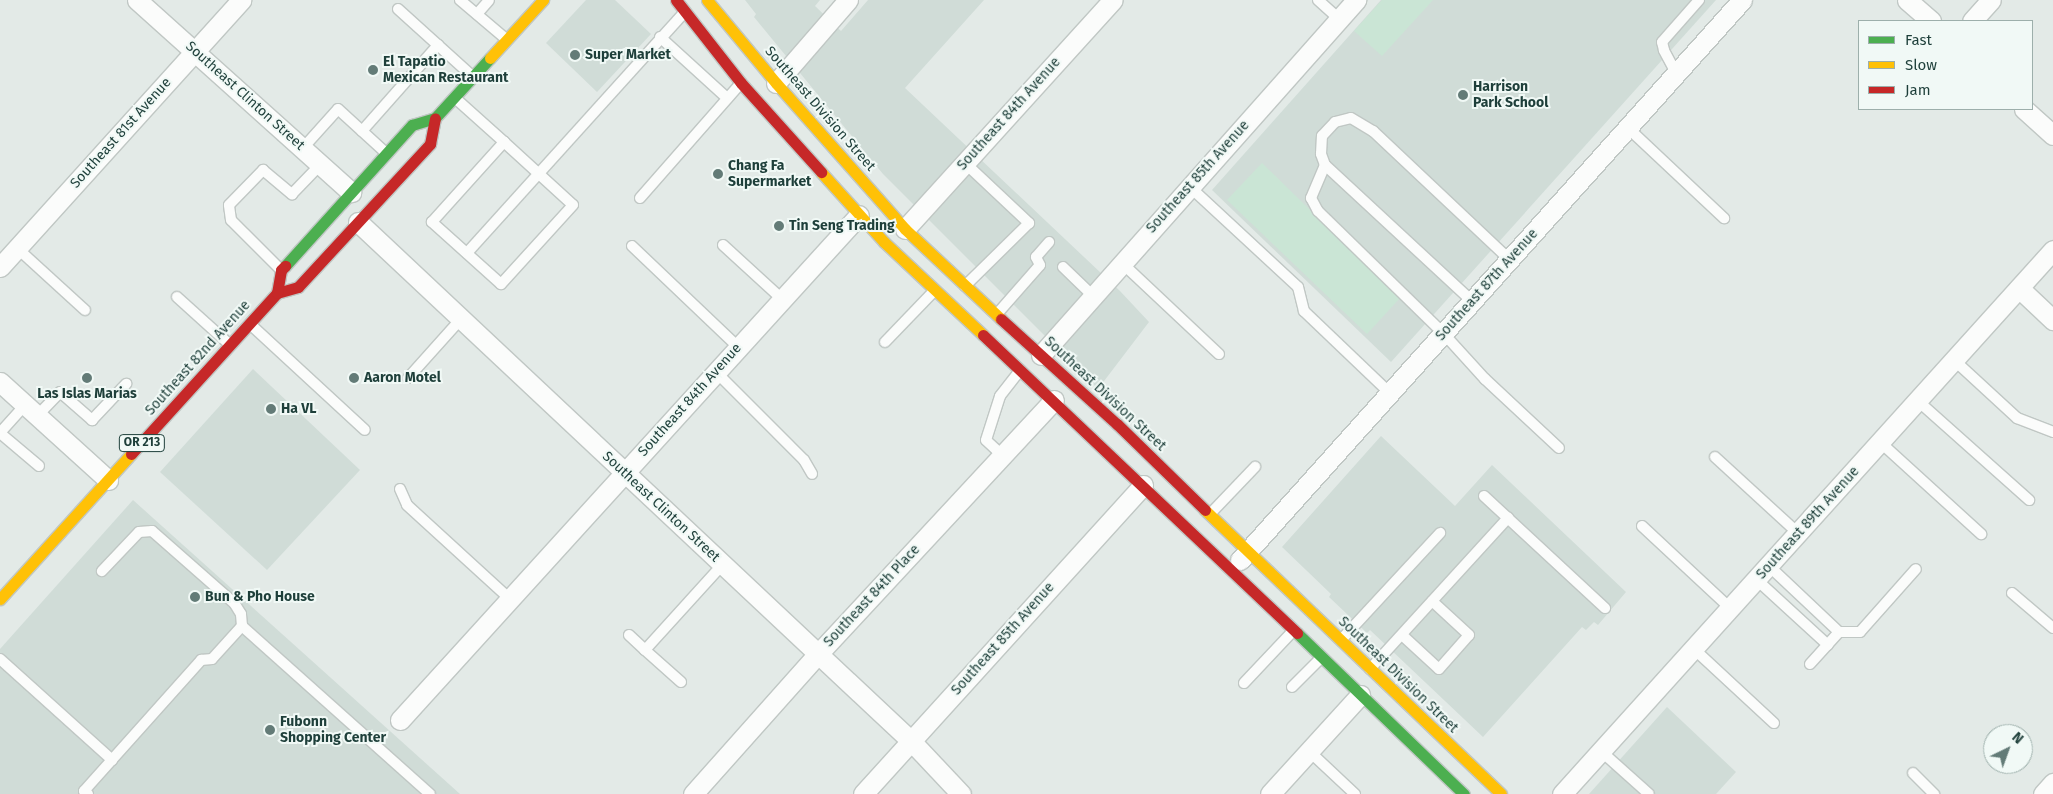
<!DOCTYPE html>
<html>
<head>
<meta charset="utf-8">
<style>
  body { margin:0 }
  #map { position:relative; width:2053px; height:794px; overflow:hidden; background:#e3eae7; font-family:"Fira Sans",sans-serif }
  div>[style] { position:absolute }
  .built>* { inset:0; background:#d0dcd7 }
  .green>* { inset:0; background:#cae5d5 }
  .roads { filter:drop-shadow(1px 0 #c0c7c4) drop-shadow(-1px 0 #c0c7c4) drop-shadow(0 1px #c0c7c4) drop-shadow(0 -1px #c0c7c4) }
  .lane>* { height:10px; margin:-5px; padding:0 5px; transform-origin:5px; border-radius:5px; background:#fbfcfb }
  .street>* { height:19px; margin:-9.5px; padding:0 9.5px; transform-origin:9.5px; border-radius:9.5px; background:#fbfcfb }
  .fast>* { height:11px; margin:-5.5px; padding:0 5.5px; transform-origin:5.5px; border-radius:5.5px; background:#4caf50 }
  .slow>* { height:11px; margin:-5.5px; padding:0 5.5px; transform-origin:5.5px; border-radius:5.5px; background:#ffc107 }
  .jam>* { height:11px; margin:-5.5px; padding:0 5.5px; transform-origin:5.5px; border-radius:5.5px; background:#c62828 }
  .dots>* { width:14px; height:14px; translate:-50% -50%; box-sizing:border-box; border:2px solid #f1f9f6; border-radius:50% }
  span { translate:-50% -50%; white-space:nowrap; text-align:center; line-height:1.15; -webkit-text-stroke:4px #f1f9f6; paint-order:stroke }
  .shield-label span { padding:1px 4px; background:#f1f9f6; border:1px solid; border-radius:4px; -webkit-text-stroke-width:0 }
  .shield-label { font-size:12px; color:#1e3f3a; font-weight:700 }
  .poi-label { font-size:14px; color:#1e3f3a; font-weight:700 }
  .left { translate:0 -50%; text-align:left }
  .street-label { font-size:14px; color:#1e3f3a }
  .legend { position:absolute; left:1858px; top:20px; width:175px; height:90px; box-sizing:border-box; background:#f1f9f6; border:1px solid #9dafab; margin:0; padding:6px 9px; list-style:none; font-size:15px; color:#1e3f3a }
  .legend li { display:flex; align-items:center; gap:10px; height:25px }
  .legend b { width:25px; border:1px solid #9dafab }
  .north { position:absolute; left:1983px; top:724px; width:50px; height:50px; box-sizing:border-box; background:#f1f9f6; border:1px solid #9dafab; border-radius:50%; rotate:42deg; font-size:14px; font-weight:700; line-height:20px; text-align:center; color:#1e3f3a }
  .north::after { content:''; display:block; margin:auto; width:18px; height:22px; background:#637b77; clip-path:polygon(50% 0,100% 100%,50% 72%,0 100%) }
</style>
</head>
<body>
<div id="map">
  <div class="built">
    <div style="clip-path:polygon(586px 0,615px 0,651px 34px,597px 92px,546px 43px)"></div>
    <div style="clip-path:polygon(745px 0,820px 0,815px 6px,841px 31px,868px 0,984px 0,905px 88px,1120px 291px,1149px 322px,1098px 389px,883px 174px,754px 17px,756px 14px)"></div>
    <div style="clip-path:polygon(1381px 0,1716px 0,1391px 362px,1212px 190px)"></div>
    <div style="clip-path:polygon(253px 369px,360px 470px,267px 570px,160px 472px)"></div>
    <div style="clip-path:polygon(1381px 436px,1455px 506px,1492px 465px,1626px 592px,1598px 625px,1594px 622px,1586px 630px,1582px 627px,1483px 737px,1370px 630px,1367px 633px,1329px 597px,1331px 594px,1282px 547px)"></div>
    <div style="clip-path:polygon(133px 500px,460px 794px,0 794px,0 649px)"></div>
    <div style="clip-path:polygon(1667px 707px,1736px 772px,1716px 794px,1589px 794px)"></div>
  </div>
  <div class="green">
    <div style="clip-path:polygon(1382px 0,1433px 0,1382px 56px,1354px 31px)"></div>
    <div style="clip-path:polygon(1262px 163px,1400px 298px,1367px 334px,1227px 200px)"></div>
  </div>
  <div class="roads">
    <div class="lane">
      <div style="left:460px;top:0;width:60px;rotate:40.3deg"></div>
      <div style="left:1318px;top:0;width:28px;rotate:42deg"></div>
      <div style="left:398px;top:9px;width:98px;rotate:42.1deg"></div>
      <div style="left:477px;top:14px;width:18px;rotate:-49deg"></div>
      <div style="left:660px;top:37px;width:91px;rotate:42.3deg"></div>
      <div style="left:1676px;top:73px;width:26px;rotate:-118deg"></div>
      <div style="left:1664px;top:50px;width:8px;rotate:-104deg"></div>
      <div style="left:1662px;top:42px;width:56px;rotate:-48.6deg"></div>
      <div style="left:455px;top:98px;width:66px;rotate:41.9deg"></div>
      <div style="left:504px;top:142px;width:93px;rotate:42.4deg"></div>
      <div style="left:573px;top:205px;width:107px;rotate:132.3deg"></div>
      <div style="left:501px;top:284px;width:93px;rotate:-138.1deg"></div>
      <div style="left:432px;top:222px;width:108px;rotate:-48deg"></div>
      <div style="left:1628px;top:128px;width:132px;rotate:43.2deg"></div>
      <div style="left:362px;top:131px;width:115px;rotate:-48.5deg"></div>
      <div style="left:303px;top:148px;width:52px;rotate:-48.1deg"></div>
      <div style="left:338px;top:109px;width:65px;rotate:42.5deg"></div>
      <div style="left:965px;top:163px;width:88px;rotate:43.2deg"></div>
      <div style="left:1029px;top:223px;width:90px;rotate:135.5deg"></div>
      <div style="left:1325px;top:165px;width:36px;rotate:113deg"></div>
      <div style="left:1311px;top:198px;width:15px;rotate:62deg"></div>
      <div style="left:1318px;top:211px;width:176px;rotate:44.3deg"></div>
      <div style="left:1444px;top:334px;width:61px;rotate:47.7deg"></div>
      <div style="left:1485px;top:379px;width:101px;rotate:43deg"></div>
      <div style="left:1190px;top:187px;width:147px;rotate:42.8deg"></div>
      <div style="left:1298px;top:287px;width:25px;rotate:76deg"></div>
      <div style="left:1304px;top:311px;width:120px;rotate:43.7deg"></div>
      <div style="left:640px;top:198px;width:152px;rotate:-48.7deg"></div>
      <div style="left:723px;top:245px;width:80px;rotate:42.5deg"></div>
      <div style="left:632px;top:246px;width:146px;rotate:43.6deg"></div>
      <div style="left:17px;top:248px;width:92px;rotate:42.4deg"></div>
      <div style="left:467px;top:253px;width:324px;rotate:-47.9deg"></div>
      <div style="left:1122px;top:263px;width:133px;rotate:43.2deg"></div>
      <div style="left:1063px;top:267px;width:42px;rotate:44deg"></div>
      <div style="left:280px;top:269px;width:69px;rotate:-135deg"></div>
      <div style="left:231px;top:220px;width:15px;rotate:-98deg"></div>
      <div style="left:229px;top:205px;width:49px;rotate:-45.8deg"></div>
      <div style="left:263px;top:170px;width:38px;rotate:40deg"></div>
      <div style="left:292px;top:194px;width:42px;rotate:-46deg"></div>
      <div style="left:177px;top:297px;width:70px;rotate:42.1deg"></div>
      <div style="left:1473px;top:302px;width:202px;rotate:-137.2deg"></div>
      <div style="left:1325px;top:165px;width:12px;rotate:-110deg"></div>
      <div style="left:1321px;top:154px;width:18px;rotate:-87deg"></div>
      <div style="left:1322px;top:136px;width:19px;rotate:-47deg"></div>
      <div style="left:1335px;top:122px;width:16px;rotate:-14deg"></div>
      <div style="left:1351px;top:118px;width:26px;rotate:31deg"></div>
      <div style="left:1373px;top:131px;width:188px;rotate:43.3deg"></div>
      <div style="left:997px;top:314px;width:65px;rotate:-48.7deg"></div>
      <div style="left:1040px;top:265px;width:9px;rotate:-117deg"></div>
      <div style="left:1036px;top:257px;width:20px;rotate:-49deg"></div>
      <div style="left:250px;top:324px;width:156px;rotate:42.7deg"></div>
      <div style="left:885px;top:342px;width:71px;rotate:-46.1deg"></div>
      <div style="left:1954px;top:360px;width:86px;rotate:42.6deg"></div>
      <div style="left:2017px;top:418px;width:39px;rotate:21deg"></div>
      <div style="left:716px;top:372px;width:124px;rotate:45deg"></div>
      <div style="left:804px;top:460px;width:16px;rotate:60deg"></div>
      <div style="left:408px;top:378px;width:79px;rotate:-48.1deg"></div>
      <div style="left:1918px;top:401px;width:149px;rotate:41.7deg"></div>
      <div style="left:25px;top:405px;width:38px;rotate:132deg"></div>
      <div style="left:0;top:433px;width:51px;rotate:40.2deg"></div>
      <div style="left:37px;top:416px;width:33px;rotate:-46deg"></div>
      <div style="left:60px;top:392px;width:43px;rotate:41.2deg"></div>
      <div style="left:92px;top:420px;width:50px;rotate:-46.6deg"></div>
      <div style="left:1880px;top:442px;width:137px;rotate:42.3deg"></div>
      <div style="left:1003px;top:456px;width:23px;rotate:-137deg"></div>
      <div style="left:986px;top:440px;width:46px;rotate:-72.3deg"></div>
      <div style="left:1000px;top:396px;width:33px;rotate:-52deg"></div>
      <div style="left:1715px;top:457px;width:113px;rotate:42.5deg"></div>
      <div style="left:400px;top:489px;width:17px;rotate:66deg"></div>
      <div style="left:407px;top:505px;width:141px;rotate:42.4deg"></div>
      <div style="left:1484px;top:496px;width:165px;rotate:42.8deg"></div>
      <div style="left:1211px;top:513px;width:64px;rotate:-46.3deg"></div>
      <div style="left:1642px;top:526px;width:122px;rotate:43deg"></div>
      <div style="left:1769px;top:566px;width:96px;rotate:43.3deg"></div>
      <div style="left:1757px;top:580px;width:96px;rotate:42.5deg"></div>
      <div style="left:2012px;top:593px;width:54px;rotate:40.5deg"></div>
      <div style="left:242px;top:626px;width:252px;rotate:41.8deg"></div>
      <div style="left:629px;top:635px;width:22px;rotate:43deg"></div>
      <div style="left:1402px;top:635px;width:50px;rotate:42.6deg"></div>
      <div style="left:1439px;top:669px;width:45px;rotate:-48.6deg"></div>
      <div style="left:1469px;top:635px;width:50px;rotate:-137.4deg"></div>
      <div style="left:1341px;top:640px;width:146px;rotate:-47.2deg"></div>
      <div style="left:1694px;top:649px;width:109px;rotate:42.8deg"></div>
      <div style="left:0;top:659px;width:151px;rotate:42deg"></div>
      <div style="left:1810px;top:664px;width:43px;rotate:-47.8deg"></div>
      <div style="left:1839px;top:632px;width:21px"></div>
      <div style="left:1860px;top:632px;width:84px;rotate:-48.4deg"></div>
      <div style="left:1370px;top:669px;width:205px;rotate:-47.6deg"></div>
      <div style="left:681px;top:682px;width:48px;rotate:-138.4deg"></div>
      <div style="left:645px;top:650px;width:115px;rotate:-47.8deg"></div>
      <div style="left:1244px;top:683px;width:71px;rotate:-46.7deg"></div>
      <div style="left:1292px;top:687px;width:41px;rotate:-45deg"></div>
      <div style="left:1309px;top:751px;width:63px;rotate:43.1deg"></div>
      <div style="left:1601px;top:751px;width:64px;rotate:41.9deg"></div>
      <div style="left:1913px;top:773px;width:30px;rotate:45deg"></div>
      <div style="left:88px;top:794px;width:5px;rotate:-143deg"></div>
      <div style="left:84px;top:791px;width:176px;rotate:-48.2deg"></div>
      <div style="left:201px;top:660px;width:11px;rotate:-5deg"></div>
      <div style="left:212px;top:659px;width:45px;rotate:-47.7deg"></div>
      <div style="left:242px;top:626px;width:12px;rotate:-95deg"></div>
      <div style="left:241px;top:614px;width:13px;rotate:-122deg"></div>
      <div style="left:234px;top:603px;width:109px;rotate:-138.7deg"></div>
      <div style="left:152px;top:531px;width:13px;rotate:176deg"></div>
      <div style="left:139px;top:532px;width:54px;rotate:133.5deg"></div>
    </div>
    <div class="street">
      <div style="left:137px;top:0;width:288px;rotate:41.9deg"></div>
      <div style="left:1907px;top:0;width:32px;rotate:41deg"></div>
      <div style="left:1972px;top:21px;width:28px;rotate:-48deg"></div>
      <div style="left:776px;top:83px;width:110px;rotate:-49.1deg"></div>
      <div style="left:2024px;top:109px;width:39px;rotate:42deg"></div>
      <div style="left:358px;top:222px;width:758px;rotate:43.18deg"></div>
      <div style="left:911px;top:741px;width:73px;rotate:46.7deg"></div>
      <div style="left:905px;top:229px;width:309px;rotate:-47.8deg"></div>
      <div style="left:0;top:267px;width:360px;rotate:-47.9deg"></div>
      <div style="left:2019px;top:288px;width:47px;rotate:43.3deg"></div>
      <div style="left:1041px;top:355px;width:475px;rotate:-48.4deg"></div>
      <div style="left:0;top:382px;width:146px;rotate:42.2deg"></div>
      <div style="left:1240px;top:560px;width:752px;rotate:-48.13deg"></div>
      <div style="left:400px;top:720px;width:682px;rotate:-47.73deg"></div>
      <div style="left:693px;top:794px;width:186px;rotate:-48.3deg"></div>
      <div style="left:817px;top:655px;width:348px;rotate:-47.1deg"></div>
      <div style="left:863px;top:794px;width:417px;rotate:-47.8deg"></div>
      <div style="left:1270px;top:794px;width:134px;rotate:-47.7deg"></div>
      <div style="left:1562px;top:794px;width:733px;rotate:-47.93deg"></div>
      <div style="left:2043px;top:794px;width:15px;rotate:-48deg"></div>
    </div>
    <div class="fast">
      <div style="left:285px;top:266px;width:190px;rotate:-48deg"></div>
      <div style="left:412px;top:125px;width:24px;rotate:-17deg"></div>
      <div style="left:435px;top:118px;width:81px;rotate:-47.5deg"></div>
      <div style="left:1297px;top:633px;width:232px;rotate:44deg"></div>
    </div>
    <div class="slow">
      <div style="left:707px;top:0;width:108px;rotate:50.3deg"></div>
      <div style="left:776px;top:83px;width:195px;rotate:48.5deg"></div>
      <div style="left:905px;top:229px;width:132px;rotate:43.2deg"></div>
      <div style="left:490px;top:58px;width:79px;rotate:-47.6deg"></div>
      <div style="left:821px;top:172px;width:94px;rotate:48deg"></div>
      <div style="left:884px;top:242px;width:136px;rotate:43.2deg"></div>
      <div style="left:1205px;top:510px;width:410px;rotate:43.8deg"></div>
      <div style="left:0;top:599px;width:195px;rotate:-47.9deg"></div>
    </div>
    <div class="jam">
      <div style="left:676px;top:0;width:105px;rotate:51.9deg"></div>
      <div style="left:741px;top:83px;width:120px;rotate:48deg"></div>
      <div style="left:277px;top:293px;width:22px;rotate:-16deg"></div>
      <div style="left:298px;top:287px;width:195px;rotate:-47.3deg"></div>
      <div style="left:430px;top:144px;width:26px;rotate:-79deg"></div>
      <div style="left:1001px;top:319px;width:156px;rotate:42.2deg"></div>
      <div style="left:1117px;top:424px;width:123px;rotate:44.3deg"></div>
      <div style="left:983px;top:335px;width:433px;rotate:43.5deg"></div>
      <div style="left:131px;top:454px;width:217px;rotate:-47.8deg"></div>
      <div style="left:277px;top:293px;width:23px;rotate:-80deg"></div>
      <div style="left:281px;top:270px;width:6px;rotate:-45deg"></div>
    </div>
  </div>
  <div class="dots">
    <div style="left:575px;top:55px;background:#637b77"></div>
    <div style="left:373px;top:70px;background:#637b77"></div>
    <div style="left:1463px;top:95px;background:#637b77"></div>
    <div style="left:718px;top:174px;background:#637b77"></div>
    <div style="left:779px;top:226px;background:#637b77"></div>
    <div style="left:87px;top:378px;background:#637b77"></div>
    <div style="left:354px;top:378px;background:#637b77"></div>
    <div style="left:271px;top:409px;background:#637b77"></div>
    <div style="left:195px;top:597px;background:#637b77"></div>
    <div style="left:270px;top:730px;background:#637b77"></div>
  </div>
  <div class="shield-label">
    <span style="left:142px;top:443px">OR 213</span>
  </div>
  <div class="poi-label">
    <span class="left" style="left:585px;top:55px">Super Market</span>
    <span class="left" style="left:383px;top:70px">El Tapatio<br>Mexican Restaurant</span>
    <span class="left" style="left:1473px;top:95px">Harrison<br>Park School</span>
    <span class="left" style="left:728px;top:174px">Chang Fa<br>Supermarket</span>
    <span class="left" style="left:789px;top:226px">Tin Seng Trading</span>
    <span class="left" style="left:364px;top:378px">Aaron Motel</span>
    <span style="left:87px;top:394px">Las Islas Marias</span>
    <span class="left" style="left:281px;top:409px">Ha VL</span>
    <span class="left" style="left:205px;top:597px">Bun &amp; Pho House</span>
    <span class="left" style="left:280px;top:730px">Fubonn<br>Shopping Center</span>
  </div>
  <div class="street-label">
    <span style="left:245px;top:96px;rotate:42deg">Southeast Clinton Street</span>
    <span style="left:820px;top:109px;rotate:49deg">Southeast Division Street</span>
    <span style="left:1009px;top:114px;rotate:-48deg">Southeast 84th Avenue</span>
    <span style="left:121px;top:133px;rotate:-48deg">Southeast 81st Avenue</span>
    <span style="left:1198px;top:177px;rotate:-48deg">Southeast 85th Avenue</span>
    <span style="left:1487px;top:285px;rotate:-48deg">Southeast 87th Avenue</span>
    <span style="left:198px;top:358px;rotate:-48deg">Southeast 82nd Avenue</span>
    <span style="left:1105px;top:394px;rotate:43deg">Southeast Division Street</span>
    <span style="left:690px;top:400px;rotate:-48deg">Southeast 84th Avenue</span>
    <span style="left:661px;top:507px;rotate:43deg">Southeast Clinton Street</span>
    <span style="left:1808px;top:523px;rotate:-48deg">Southeast 89th Avenue</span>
    <span style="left:872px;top:596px;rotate:-47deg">Southeast 84th Place</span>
    <span style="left:1003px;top:639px;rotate:-48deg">Southeast 85th Avenue</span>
    <span style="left:1398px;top:675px;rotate:44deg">Southeast Division Street</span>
  </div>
  <ul class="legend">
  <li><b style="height:6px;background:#4caf50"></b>Fast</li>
  <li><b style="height:6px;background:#ffc107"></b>Slow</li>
  <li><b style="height:6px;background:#c62828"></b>Jam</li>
  </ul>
  <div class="north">N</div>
</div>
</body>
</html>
